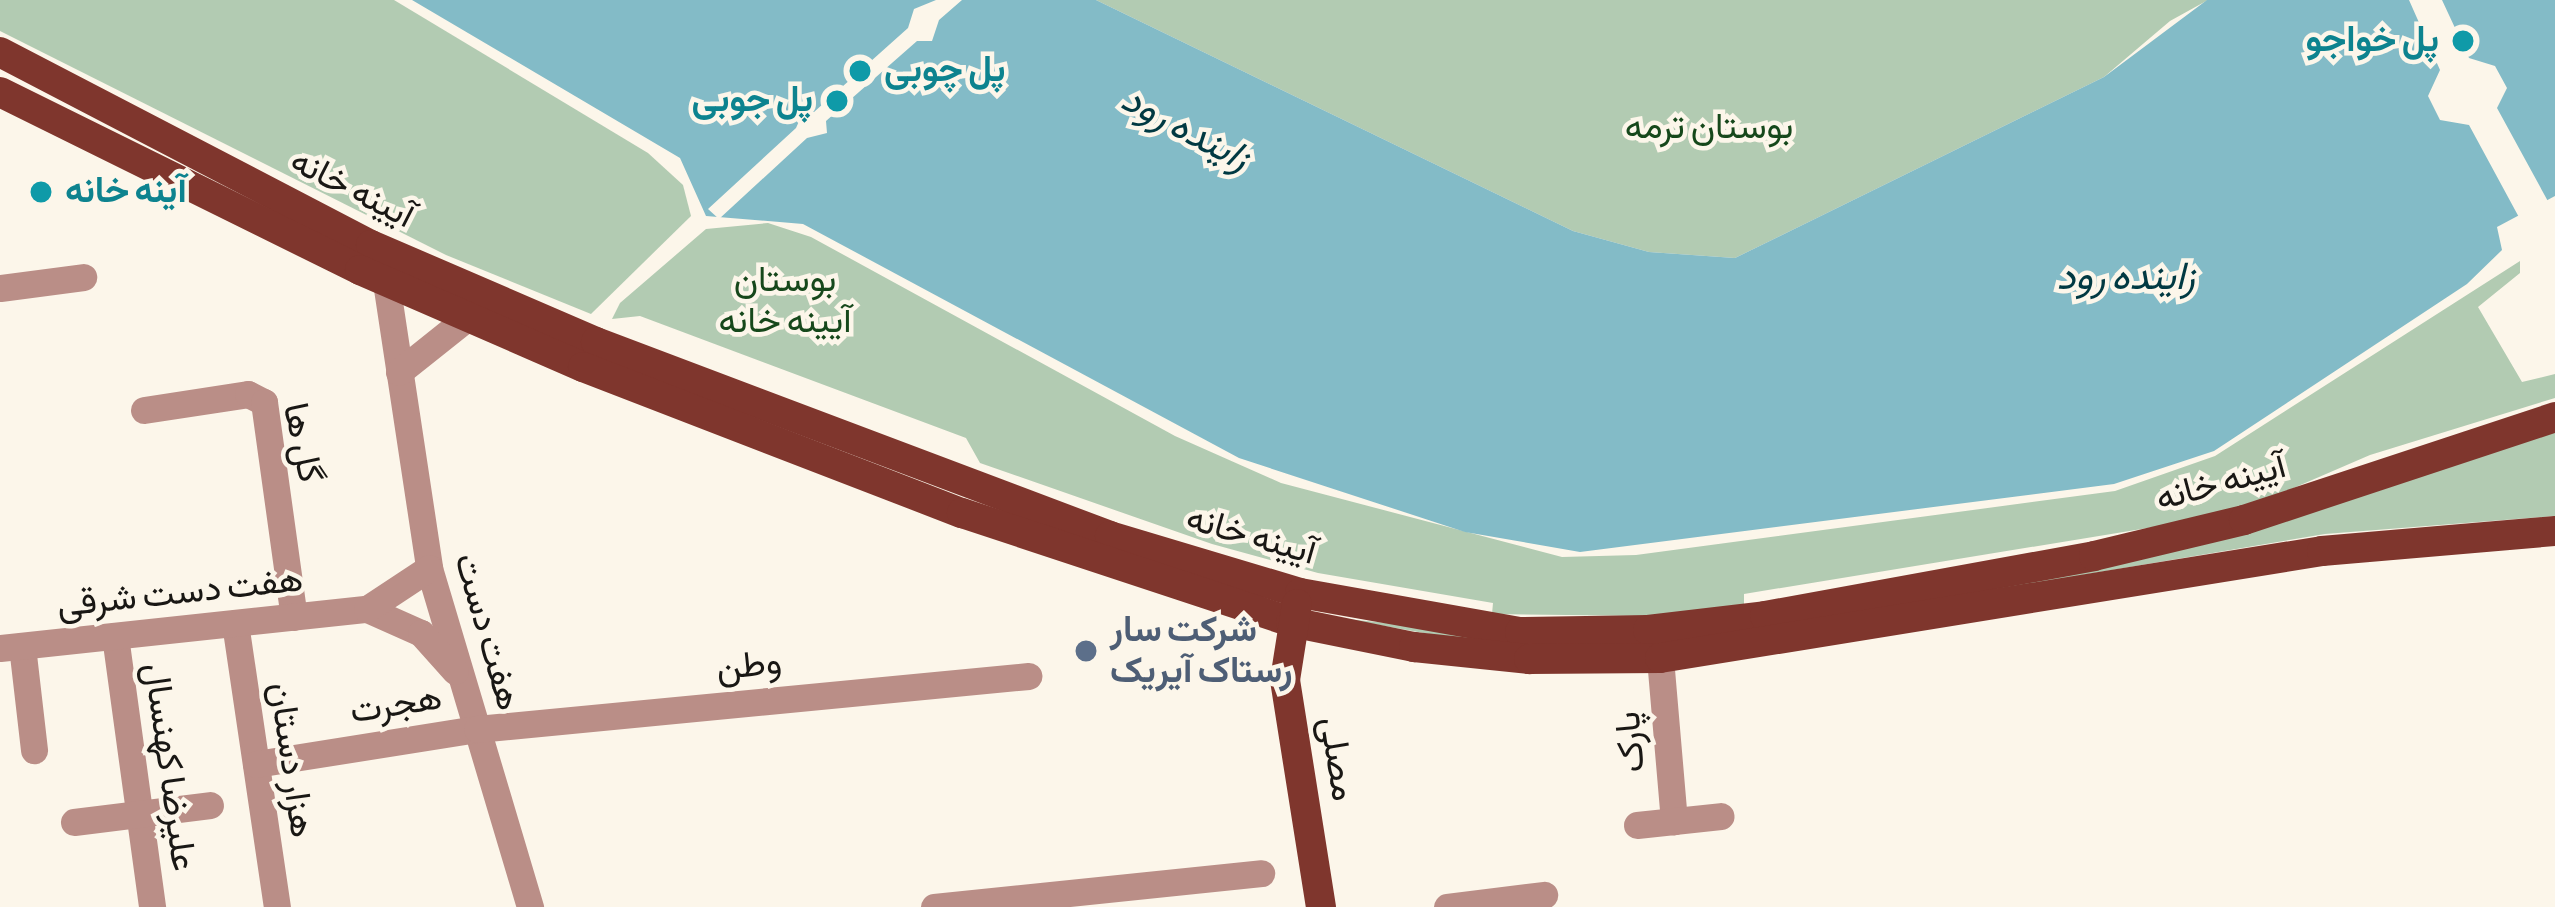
<!DOCTYPE html>
<html>
<head>
<meta charset="utf-8">
<style>
  body { margin:0 }
  #map { position:relative; width:2555px; height:907px; overflow:hidden; background:#fcf6ea; font-family:"Alegreya Sans",Vazirmatn,sans-serif }
  div>[style] { position:absolute }
  .green>* { inset:0; background:#b2cbb2 }
  .water>* { inset:0; background:#83bbc7 }
  .pier>* { inset:0; background:#fcf6ea }
  .minor>* { height:27px; margin:-13.5px; padding:0 13.5px; transform-origin:13.5px; border-radius:13.5px; background:#ba8e87 }
  .major>* { height:30px; margin:-15px; padding:0 15px; transform-origin:15px; border-radius:15px; background:#7f362d }
  .dots>* { width:33px; height:33px; translate:-50% -50%; box-sizing:border-box; border:6px solid #fcf6ea; border-radius:50% }
  span { translate:-50% -50%; white-space:nowrap; text-align:center; line-height:1.15; -webkit-text-stroke:9px #fcf6ea; paint-order:stroke }
  .culture-label { font-size:36px; color:#0d838f; font-weight:700 }
  .right { translate:-100% -50%; text-align:right }
  .left { translate:0 -50%; text-align:left }
  .park-label { font-size:36px; color:#16481b }
  .street-label { font-size:36px; color:#191714 }
  .service-label { font-size:36px; color:#4e5e75; font-weight:700 }
  .water-label { font-size:39px; color:#013942; font-style:italic }
</style>
</head>
<body>
<div id="map">
  <div class="green">
    <div style="clip-path:polygon(0 0,394px 0,648px 153px,683px 185px,691px 216px,591px 314px,446px 255px,0 31px)"></div>
    <div style="clip-path:polygon(1096px 0,2208px 0,2170px 21px,2104px 77px,1735px 258px,1649px 252px,1573px 231px)"></div>
    <div style="clip-path:polygon(768px 223px,811px 237px,1175px 436px,1281px 483px,1562px 557px,1636px 555px,2115px 491px,2215px 456px,2520px 261px,2520px 273px,2478px 307px,2522px 382px,2555px 374px,2555px 398px,2370px 455px,2233px 514px,1744px 594px,1744px 607px,1655px 616px,1492px 614px,1493px 603px,1318px 573px,1212px 544px,980px 463px,966px 438px,640px 316px,612px 319px,620px 303px,706px 229px)"></div>
    <div style="clip-path:polygon(2555px 427px,2555px 516px,2325px 534px,1645px 649px,1514px 649px,1345px 619px,1582px 641px,1784px 621px,2255px 526px)"></div>
  </div>
  <div class="water">
    <div style="clip-path:polygon(412px 0,1096px 0,1573px 231px,1649px 252px,1735px 258px,2104px 77px,2207px 0,2555px 0,2555px 196px,2497px 227px,2502px 250px,2467px 284px,2214px 451px,2114px 484px,1580px 552px,1465px 532px,1239px 458px,803px 224px,706px 216px,680px 158px)"></div>
  </div>
  <div class="pier">
    <div style="clip-path:polygon(936px 0,962px 0,939px 20px,932px 41px,917px 41px,826px 121px,827px 133px,807px 138px,719px 219px,708px 209px,796px 128px,804px 110px,814px 112px,908px 28px,914px 9px)"></div>
    <div style="clip-path:polygon(2409px 0,2442px 0,2469px 58px,2495px 66px,2507px 88px,2497px 108px,2550px 205px,2521px 221px,2469px 125px,2440px 120px,2428px 96px,2440px 70px)"></div>
  </div>
  <div class="minor">
    <div style="left:386px;top:282px;width:289px;rotate:81.4deg"></div>
    <div style="left:429px;top:568px;width:354px;rotate:73.4deg"></div>
    <div style="left:0;top:288px;width:84px;rotate:-7.5deg"></div>
    <div style="left:399px;top:372px;width:88px;rotate:-38.6deg"></div>
    <div style="left:144px;top:410px;width:105px;rotate:-8.7deg"></div>
    <div style="left:248px;top:394px;width:18px;rotate:27deg"></div>
    <div style="left:264px;top:402px;width:217px;rotate:82.1deg"></div>
    <div style="left:367px;top:609px;width:59px;rotate:24deg"></div>
    <div style="left:421px;top:633px;width:51px;rotate:48.2deg"></div>
    <div style="left:235px;top:623px;width:287px;rotate:81.6deg"></div>
    <div style="left:115px;top:636px;width:274px;rotate:82.2deg"></div>
    <div style="left:22px;top:646px;width:105px;rotate:83.4deg"></div>
    <div style="left:0;top:648px;width:369px;rotate:-6.1deg"></div>
    <div style="left:367px;top:609px;width:74px;rotate:-33.5deg"></div>
    <div style="left:1660px;top:658px;width:164px;rotate:85.1deg"></div>
    <div style="left:256px;top:764px;width:224px;rotate:-9deg"></div>
    <div style="left:477px;top:729px;width:554px;rotate:-5.49deg"></div>
    <div style="left:74px;top:822px;width:137px;rotate:-7.1deg"></div>
    <div style="left:1637px;top:825px;width:84px;rotate:-6.1deg"></div>
    <div style="left:934px;top:907px;width:329px;rotate:-5.9deg"></div>
    <div style="left:1447px;top:907px;width:98px;rotate:-7.1deg"></div>
  </div>
  <div class="major">
    <div style="left:0;top:52px;width:418px;rotate:27.5deg"></div>
    <div style="left:371px;top:245px;width:245px;rotate:23.3deg"></div>
    <div style="left:596px;top:342px;width:549px;rotate:20.68deg"></div>
    <div style="left:1110px;top:536px;width:198px;rotate:16.7deg"></div>
    <div style="left:1300px;top:593px;width:223px;rotate:10.1deg"></div>
    <div style="left:1520px;top:632px;width:128px;rotate:-0.9deg"></div>
    <div style="left:1648px;top:630px;width:118px;rotate:-6.8deg"></div>
    <div style="left:1765px;top:616px;width:334px;rotate:-10.3deg"></div>
    <div style="left:2094px;top:556px;width:154px;rotate:-13.5deg"></div>
    <div style="left:2244px;top:520px;width:328px;rotate:-18.3deg"></div>
    <div style="left:0;top:92px;width:402px;rotate:26.3deg"></div>
    <div style="left:360px;top:270px;width:243px;rotate:23.5deg"></div>
    <div style="left:583px;top:367px;width:406px;rotate:21.1deg"></div>
    <div style="left:962px;top:513px;width:347px;rotate:18.3deg"></div>
    <div style="left:1291px;top:622px;width:126px;rotate:11.5deg"></div>
    <div style="left:1414px;top:647px;width:116px;rotate:6deg"></div>
    <div style="left:1529px;top:659px;width:131px;rotate:-0.4deg"></div>
    <div style="left:1660px;top:658px;width:671px;rotate:-9.18deg"></div>
    <div style="left:2322px;top:551px;width:234px;rotate:-4.9deg"></div>
    <div style="left:1297px;top:604px;width:77px;rotate:99deg"></div>
    <div style="left:1285px;top:680px;width:230px;rotate:81deg"></div>
  </div>
  <div class="dots">
    <div style="left:2463px;top:41px;background:#0f9aa8"></div>
    <div style="left:860px;top:71px;background:#0f9aa8"></div>
    <div style="left:837px;top:101px;background:#0f9aa8"></div>
    <div style="left:41px;top:192px;background:#0f9aa8"></div>
    <div style="left:1086px;top:651px;background:#5c6f8a"></div>
  </div>
  <div class="culture-label">
    <span class="right" style="left:2439px;top:41px">پل خواجو</span>
    <span class="left" style="left:884px;top:71px">پل چوبی</span>
    <span class="right" style="left:813px;top:101px">پل جوبی</span>
    <span class="left" style="left:65px;top:192px">آینه خانه</span>
  </div>
  <div class="park-label">
    <span style="left:1709px;top:128px">بوستان ترمه</span>
    <span style="left:785px;top:301px">بوستان<br>آیینه خانه</span>
  </div>
  <div class="street-label">
    <span style="left:352px;top:189px;rotate:27deg">آیینه خانه</span>
    <span style="left:302px;top:443px;rotate:78deg">گل ها</span>
    <span style="left:2221px;top:483px;rotate:-15deg">آیینه خانه</span>
    <span style="left:1251px;top:536px;rotate:16deg">آیینه خانه</span>
    <span style="left:180px;top:593px;rotate:-6deg">هفت دست شرقی</span>
    <span style="left:487px;top:632px;rotate:74deg">هفت دست</span>
    <span style="left:749px;top:666px;rotate:-6deg">وطن</span>
    <span style="left:396px;top:705px;rotate:-9deg">هجرت</span>
    <span style="left:1631px;top:742px;rotate:-95deg">پارک</span>
    <span style="left:1337px;top:759px;rotate:81deg">مصلی</span>
    <span style="left:291px;top:760px;rotate:82deg">هزار دستان</span>
    <span style="left:169px;top:767px;rotate:82deg">علیرضا کهنسال</span>
  </div>
  <div class="service-label">
    <span class="left" style="left:1110px;top:651px">شرکت سار<br>رستاک آیریک</span>
  </div>
  <div class="water-label">
    <span style="left:1185px;top:130px;rotate:28deg">زاینده رود</span>
    <span style="left:2126px;top:278px">زاینده رود</span>
  </div>
</div>
</body>
</html>
